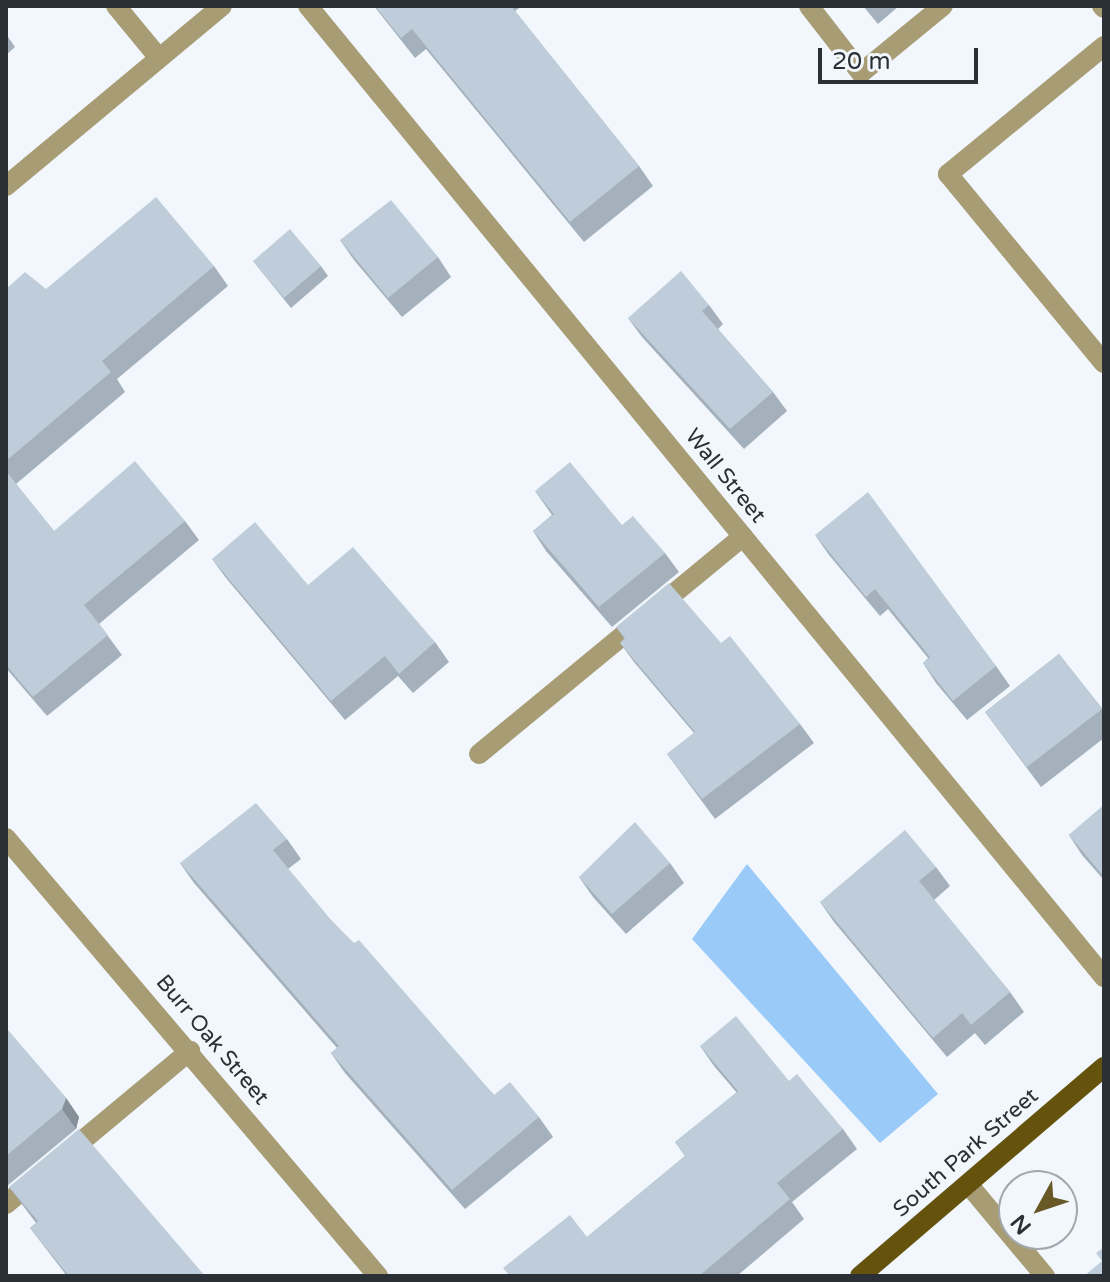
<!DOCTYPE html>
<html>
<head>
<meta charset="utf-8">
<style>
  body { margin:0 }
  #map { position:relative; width:1110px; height:1282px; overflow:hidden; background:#f1f7fd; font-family:"Varela Round",sans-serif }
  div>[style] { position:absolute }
  .green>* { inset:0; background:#9acaf7 }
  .lane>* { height:20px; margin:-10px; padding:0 10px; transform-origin:10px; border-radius:10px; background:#a89c74 }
  .street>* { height:20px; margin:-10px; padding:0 10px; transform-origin:10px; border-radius:10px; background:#a89c74 }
  .primary>* { height:20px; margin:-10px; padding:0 10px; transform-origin:10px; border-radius:10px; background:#64520d }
  .wall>* { inset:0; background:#a4b0bb }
  .shaded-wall>* { inset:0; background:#869099 }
  .building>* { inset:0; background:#bfcdda }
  span { translate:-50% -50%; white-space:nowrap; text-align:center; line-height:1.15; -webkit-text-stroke:6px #f1f7fd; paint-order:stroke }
  .street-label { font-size:22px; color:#2a3035 }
  .frame { position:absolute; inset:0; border:8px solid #2a3035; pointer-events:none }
  .north { position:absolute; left:998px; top:1170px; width:80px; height:80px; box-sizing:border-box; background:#f1f7fd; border:2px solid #a1a7ad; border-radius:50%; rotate:230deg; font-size:22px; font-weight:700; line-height:32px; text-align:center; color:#2a3035 }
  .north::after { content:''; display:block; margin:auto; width:28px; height:36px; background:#685926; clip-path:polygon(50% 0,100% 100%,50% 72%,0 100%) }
  .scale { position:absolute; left:818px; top:48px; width:160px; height:36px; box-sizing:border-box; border:4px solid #2a3035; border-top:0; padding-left:10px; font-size:24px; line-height:28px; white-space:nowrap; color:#2a3035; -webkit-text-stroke:6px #f1f7fd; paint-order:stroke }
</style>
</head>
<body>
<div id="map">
  <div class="green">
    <div style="clip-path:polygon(747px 864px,938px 1094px,880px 1143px,692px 939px)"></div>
  </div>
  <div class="lane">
    <div style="left:809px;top:6px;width:85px;rotate:52.2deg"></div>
    <div style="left:861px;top:73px;width:106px;rotate:-39.3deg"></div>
    <div style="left:1102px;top:6px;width:3px;rotate:45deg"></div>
    <div style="left:1104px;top:46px;width:202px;rotate:140.6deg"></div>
    <div style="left:948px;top:174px;width:245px;rotate:50.5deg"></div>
    <div style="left:479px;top:754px;width:342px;rotate:-39.5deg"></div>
    <div style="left:968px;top:1184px;width:120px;rotate:50.1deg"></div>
  </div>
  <div class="street">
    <div style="left:116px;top:6px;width:67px;rotate:50.4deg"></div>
    <div style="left:308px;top:6px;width:1256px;rotate:50.66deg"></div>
    <div style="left:6px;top:186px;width:281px;rotate:-39.8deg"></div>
    <div style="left:6px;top:838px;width:575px;rotate:49.66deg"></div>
    <div style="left:65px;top:1155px;width:163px;rotate:-39.8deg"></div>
    <div style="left:6px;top:1204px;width:40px;rotate:-40deg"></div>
  </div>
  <div class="primary">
    <div style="left:860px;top:1276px;width:321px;rotate:-40.6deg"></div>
  </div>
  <div class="wall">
    <div style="clip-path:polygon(374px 6px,522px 6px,515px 11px,639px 166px,653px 186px,584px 242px,426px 49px,415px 58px)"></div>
    <div style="clip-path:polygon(863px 6px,899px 6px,878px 24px)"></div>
    <div style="clip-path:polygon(6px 34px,15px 47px,6px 55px)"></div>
    <div style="clip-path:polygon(340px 240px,438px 257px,451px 277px,402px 317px,354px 260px)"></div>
    <div style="clip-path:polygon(253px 261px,321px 266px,328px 276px,291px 308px)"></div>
    <div style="clip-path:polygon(214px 266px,228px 286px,117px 379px,125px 392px,16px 484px,54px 531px,185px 521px,199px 540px,99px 624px,122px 655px,47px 716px,6px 668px,6px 289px,46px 289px)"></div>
    <div style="clip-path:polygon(709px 305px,723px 324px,718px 329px,773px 392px,787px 411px,744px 449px,642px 337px,628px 318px)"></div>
    <div style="clip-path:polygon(535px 491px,665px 553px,679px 572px,612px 627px,546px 551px,533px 531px,552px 515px)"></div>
    <div style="clip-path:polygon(815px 535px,996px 666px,1010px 686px,967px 720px,936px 683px,923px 663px,928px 658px,888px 609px,880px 616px,829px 555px)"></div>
    <div style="clip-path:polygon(212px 559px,308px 585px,435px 642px,449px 662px,413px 693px,398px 676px,345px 720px,226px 578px)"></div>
    <div style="clip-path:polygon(616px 627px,721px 643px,800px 724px,814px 743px,715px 819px,667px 754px,694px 733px,634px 662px,620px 643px,624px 639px)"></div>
    <div style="clip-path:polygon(1059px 654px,1104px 711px,1104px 738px,1041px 787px,985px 712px)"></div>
    <div style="clip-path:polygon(1104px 805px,1104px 880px,1082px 855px,1069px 835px)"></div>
    <div style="clip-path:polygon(287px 839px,301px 859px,288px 869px,330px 919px,494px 1095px,539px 1117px,553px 1137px,465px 1209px,345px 1073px,331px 1053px,337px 1048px,194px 883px,180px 863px)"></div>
    <div style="clip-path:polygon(670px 863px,684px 883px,626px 934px,593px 897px,579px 877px)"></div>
    <div style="clip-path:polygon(936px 867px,950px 886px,934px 900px,1010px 992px,1024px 1012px,985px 1045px,975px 1033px,947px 1057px,834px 922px,820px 902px)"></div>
    <div style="clip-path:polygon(6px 1028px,66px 1098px,79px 1117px,76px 1129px,7px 1186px)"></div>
    <div style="clip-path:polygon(700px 1046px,789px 1081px,843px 1129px,857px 1149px,792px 1202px,804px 1219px,737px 1276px,509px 1276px,587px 1237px,685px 1156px,675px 1142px,737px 1093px,714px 1066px)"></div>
    <div style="clip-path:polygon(9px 1187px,205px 1276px,67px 1276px,30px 1228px,36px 1223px)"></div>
  </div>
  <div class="shaded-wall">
    <div style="clip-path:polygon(66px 1098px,79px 1117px,76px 1129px,62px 1109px)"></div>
  </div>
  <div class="building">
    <div style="clip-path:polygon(375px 6px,511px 6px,639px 166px,570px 222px,412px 29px,401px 38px)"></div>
    <div style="clip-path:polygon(156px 197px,214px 266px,102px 361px,111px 372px,6px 461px,6px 289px,25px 272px,46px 289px)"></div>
    <div style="clip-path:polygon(391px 200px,438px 257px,388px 298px,340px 240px)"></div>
    <div style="clip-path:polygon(290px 229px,321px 266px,284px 298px,253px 261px)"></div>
    <div style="clip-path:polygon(681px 271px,709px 305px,702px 311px,773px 392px,730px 429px,628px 318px)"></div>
    <div style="clip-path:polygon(135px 461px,185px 521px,84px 605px,108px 635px,33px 697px,6px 665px,6px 471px,54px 531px)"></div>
    <div style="clip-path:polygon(570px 462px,622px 525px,633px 516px,665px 553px,599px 607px,533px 531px,554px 514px,535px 491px)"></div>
    <div style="clip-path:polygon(868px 492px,996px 666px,953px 701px,923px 663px,930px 657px,875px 589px,866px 597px,815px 535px)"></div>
    <div style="clip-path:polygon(255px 522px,308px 585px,353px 547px,435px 642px,399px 674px,385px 656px,331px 701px,212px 559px)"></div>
    <div style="clip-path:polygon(669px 583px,721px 643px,730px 636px,800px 724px,702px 799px,667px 754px,695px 732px,620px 643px,625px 638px,616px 627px)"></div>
    <div style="clip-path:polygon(1059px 654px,1102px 709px,1027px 767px,985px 712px)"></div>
    <div style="clip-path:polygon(256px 803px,287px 839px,273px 850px,330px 919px,354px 943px,359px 940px,494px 1095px,510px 1082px,539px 1117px,452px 1190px,331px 1053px,339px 1046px,180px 863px)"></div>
    <div style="clip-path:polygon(1104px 805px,1104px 877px,1069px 835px)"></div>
    <div style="clip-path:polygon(635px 822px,670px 863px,612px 914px,579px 877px)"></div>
    <div style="clip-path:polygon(905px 830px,936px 867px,919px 881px,1010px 992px,971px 1025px,962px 1013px,933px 1038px,820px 902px)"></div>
    <div style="clip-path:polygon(736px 1016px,789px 1081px,797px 1074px,843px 1129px,777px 1183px,790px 1199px,699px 1276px,510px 1276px,503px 1268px,570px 1215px,587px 1237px,685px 1156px,675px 1142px,738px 1091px,700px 1046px)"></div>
    <div style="clip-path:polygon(6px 1028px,66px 1098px,62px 1109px,6px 1156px)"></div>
    <div style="clip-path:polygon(79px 1129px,205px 1276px,69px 1276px,30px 1228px,38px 1221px,9px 1187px)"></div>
    <div style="clip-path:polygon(1104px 1247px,1104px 1276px,1084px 1276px,1102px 1261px,1096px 1253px)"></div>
  </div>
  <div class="street-label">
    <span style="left:725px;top:476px;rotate:51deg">Wall Street</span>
    <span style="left:212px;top:1040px;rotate:50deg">Burr Oak Street</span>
    <span style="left:966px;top:1153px;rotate:-41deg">South Park Street</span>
  </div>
  <div class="frame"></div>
  <div class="north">N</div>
  <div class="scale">20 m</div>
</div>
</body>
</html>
